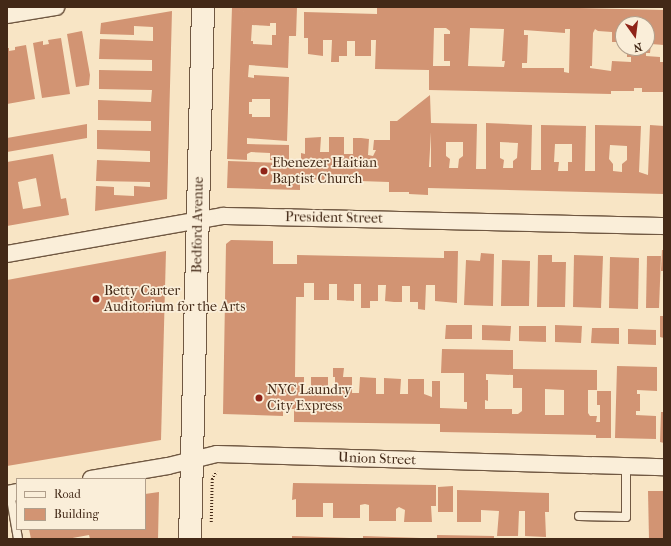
<!DOCTYPE html>
<html>
<head>
<meta charset="utf-8">
<style>
  body { margin:0 }
  #map { position:relative; width:671px; height:546px; overflow:hidden; background:#f8e5c5; font-family:"IM FELL French Canon",serif }
  div>[style] { position:absolute }
  .building>* { inset:0; background:#d29473 }
  .path>* { height:2.5px; margin-top:-1.25px; transform-origin:0; background:repeating-linear-gradient(90deg,#432917 0 1px,transparent 0 3px) }
  .roads { filter:drop-shadow(1px 0 #705842) drop-shadow(-1px 0 #705842) drop-shadow(0 1px #705842) drop-shadow(0 -1px #705842) }
  .lane>* { height:8px; margin:-4px; padding:0 4px; transform-origin:4px; border-radius:4px; background:#faeed9 }
  .street>* { height:16px; margin:-8px; padding:0 8px; transform-origin:8px; border-radius:8px; background:#faeed9 }
  .secondary>* { height:22px; margin:-11px; padding:0 11px; transform-origin:11px; border-radius:11px; background:#faeed9 }
  .dots>* { width:11px; height:11px; translate:-50% -50%; box-sizing:border-box; border:2px solid #faeed9; border-radius:50% }
  span { translate:-50% -50%; white-space:nowrap; text-align:center; line-height:1.15; -webkit-text-stroke:3.5px #faeed9; paint-order:stroke }
  .poi-label { font-size:14px; color:#432917 }
  .left { translate:0 -50%; text-align:left }
  .street-label { font-size:14px; color:#432917 }
  .frame { position:absolute; inset:0; border:8px solid #432917; pointer-events:none }
  .legend { position:absolute; left:16px; top:478px; width:130px; height:52px; box-sizing:border-box; background:#faeed9; border:1px solid #b19f8b; margin:0; padding:5px 7px; list-style:none; font-size:12px; color:#432917 }
  .legend li { display:flex; align-items:center; gap:8px; height:20px }
  .legend b { width:20px; border:1px solid #b19f8b }
  .north { position:absolute; left:615px; top:16px; width:40px; height:40px; box-sizing:border-box; background:#faeed9; border:1px solid #b19f8b; border-radius:50%; rotate:166deg; font-size:11px; font-weight:700; line-height:16px; text-align:center; color:#432917 }
  .north::after { content:''; display:block; margin:auto; width:14px; height:18px; background:#8f2418; clip-path:polygon(50% 0,100% 100%,50% 72%,0 100%) }
</style>
</head>
<body>
<div id="map">
  <div class="building">
    <div style="clip-path:polygon(evenodd,232px 7px,297px 7px,296px 36px,289px 36px,288px 68px,249px 65px,248px 77px,254px 78px,254px 75px,289px 77px,287px 141px,247px 138px,247px 144px,289px 145px,289px 161px,301px 161px,301px 153px,305px 154px,305px 138px,321px 137px,320px 152px,329px 152px,329px 137px,344px 137px,344px 154px,353px 154px,353px 138px,361px 138px,369px 139px,368px 155px,373px 156px,376px 150px,373px 150px,374px 140px,390px 140px,390px 121px,397px 121px,430px 95px,431px 123px,477px 124px,476px 169px,486px 169px,486px 123px,532px 125px,531px 170px,541px 170px,541px 125px,586px 126px,585px 171px,595px 171px,595px 125px,641px 126px,639px 172px,648px 175px,650px 125px,664px 126px,664px 194px,428px 188px,428px 195px,409px 194px,409px 192px,389px 192px,389px 182px,300px 179px,300px 190px,227px 188px,228px 161px,283px 163px,283px 161px,270px 160px,270px 153px,251px 152px,247px 154px,247px 160px,227px 159px,232px 7px,270px 23px,276px 23px,276px 35px,272px 35px,272px 45px,253px 44px,253px 41px,251px 41px,252px 25px,270px 26px,270px 23px,232px 7px,252px 99px,270px 99px,270px 117px,252px 117px,252px 114px,249px 114px,249px 102px,252px 102px,252px 99px,232px 7px,431px 132px,431px 167px,429px 167px,431px 132px,232px 7px,446px 142px,463px 142px,463px 156px,459px 159px,458px 168px,449px 168px,450px 159px,446px 156px,446px 142px,232px 7px,500px 142px,518px 143px,517px 158px,513px 161px,513px 168px,503px 168px,504px 160px,500px 158px,500px 142px,232px 7px,555px 144px,572px 144px,572px 162px,568px 162px,568px 171px,558px 171px,559px 162px,554px 162px,555px 144px,232px 7px,610px 145px,627px 146px,627px 160px,622px 164px,622px 172px,613px 171px,613px 164px,609px 159px,610px 145px)"></div>
    <div style="clip-path:polygon(evenodd,377px 7px,536px 7px,664px 10px,664px 45px,651px 44px,650px 53px,646px 53px,646px 56px,660px 57px,660px 62px,664px 62px,664px 92px,642px 92px,642px 88px,634px 88px,634px 91px,611px 91px,611px 94px,429px 90px,429px 70px,375px 69px,376px 40px,371px 40px,371px 56px,355px 56px,355px 41px,347px 41px,347px 56px,339px 56px,339px 62px,331px 62px,332px 40px,323px 40px,323px 56px,308px 54px,308px 38px,304px 38px,304px 12px,377px 14px,377px 7px,623px 24px,647px 24px,647px 48px,627px 48px,627px 57px,631px 57px,631px 62px,612px 61px,611px 71px,590px 68px,590px 66px,592px 66px,593px 33px,595px 29px,598px 31px,612px 32px,612px 42px,623px 42px,623px 24px,377px 7px,434px 28px,446px 28px,450px 31px,450px 34px,444px 34px,444px 61px,450px 61px,450px 66px,433px 66px,434px 28px,377px 7px,470px 28px,504px 29px,502px 61px,505px 61px,504px 67px,468px 66px,470px 28px,377px 7px,565px 29px,570px 29px,569px 73px,564px 72px,564px 68px,522px 68px,522px 63px,527px 63px,528px 35px,524px 35px,524px 30px,565px 33px,565px 29px)"></div>
    <div style="clip-path:polygon(172px 11px,167px 199px,95px 211px,96px 186px,114px 187px,114px 195px,134px 196px,134px 186px,150px 187px,150px 182px,96px 181px,97px 160px,150px 162px,150px 151px,97px 149px,97px 130px,151px 131px,151px 121px,98px 120px,98px 100px,151px 102px,152px 90px,99px 89px,99px 70px,152px 71px,152px 60px,99px 59px,100px 39px,153px 41px,153px 27px,134px 26px,134px 35px,100px 34px,101px 23px)"></div>
    <div style="clip-path:polygon(82px 31px,90px 75px,89px 85px,76px 87px,67px 34px)"></div>
    <div style="clip-path:polygon(61px 38px,70px 94px,42px 98px,33px 43px,43px 41px,43px 45px,49px 44px,48px 40px)"></div>
    <div style="clip-path:polygon(26px 45px,35px 99px,7px 104px,7px 48px,9px 48px,9px 51px,15px 50px,15px 47px)"></div>
    <div style="clip-path:polygon(87px 124px,87px 138px,7px 152px,7px 138px)"></div>
    <div style="clip-path:polygon(evenodd,53px 154px,61px 199px,66px 198px,69px 215px,7px 226px,7px 162px,53px 154px,36px 178px,41px 206px,23px 209px,18px 182px,36px 178px)"></div>
    <div style="clip-path:polygon(evenodd,231px 240px,273px 241px,273px 264px,297px 264px,297px 255px,444px 258px,444px 251px,458px 251px,457px 303px,435px 301px,435px 285px,426px 285px,425px 310px,418px 309px,418px 302px,410px 302px,410px 286px,402px 286px,402px 302px,394px 302px,385px 301px,386px 285px,378px 285px,378px 301px,370px 301px,370px 308px,361px 308px,361px 284px,354px 284px,354px 301px,337px 300px,337px 284px,329px 284px,329px 300px,314px 300px,314px 283px,304px 283px,304px 297px,296px 297px,295px 377px,304px 377px,304px 393px,311px 392px,311px 377px,328px 377px,328px 393px,335px 393px,335px 377px,333px 377px,333px 368px,344px 368px,343px 377px,352px 377px,352px 393px,359px 393px,360px 377px,376px 378px,376px 394px,384px 394px,384px 378px,401px 379px,400px 394px,408px 394px,408px 379px,424px 379px,424px 394px,432px 397px,432px 381px,440px 381px,440px 408px,467px 409px,467px 402px,464px 402px,464px 373px,441px 373px,442px 349px,513px 350px,513px 369px,597px 370px,597px 390px,588px 390px,588px 413px,590px 416px,597px 416px,596px 422px,600px 422px,600px 405px,597px 405px,597px 391px,611px 391px,611px 438px,596px 438px,596px 435px,440px 432px,440px 424px,294px 422px,294px 409px,283px 409px,283px 416px,223px 414px,226px 244px,231px 240px,486px 374px,513px 375px,513px 388px,522px 388px,522px 411px,518px 414px,512px 414px,512px 409px,485px 409px,485px 400px,488px 401px,488px 380px,486px 380px,486px 374px,231px 240px,545px 389px,564px 390px,564px 415px,545px 415px,545px 389px)"></div>
    <div style="clip-path:polygon(662px 250px,664px 250px,664px 271px,661px 271px)"></div>
    <div style="clip-path:polygon(166px 251px,161px 440px,7px 466px,7px 280px)"></div>
    <div style="clip-path:polygon(481px 253px,494px 254px,493px 306px,464px 305px,466px 260px,480px 261px)"></div>
    <div style="clip-path:polygon(538px 255px,552px 255px,552px 262px,566px 262px,565px 307px,537px 307px)"></div>
    <div style="clip-path:polygon(574px 255px,603px 256px,601px 308px,573px 307px)"></div>
    <div style="clip-path:polygon(647px 256px,661px 256px,659px 308px,646px 308px)"></div>
    <div style="clip-path:polygon(610px 257px,639px 258px,638px 309px,609px 308px)"></div>
    <div style="clip-path:polygon(502px 260px,530px 261px,529px 306px,501px 306px)"></div>
    <div style="clip-path:polygon(660px 316px,664px 316px,664px 338px,660px 337px)"></div>
    <div style="clip-path:polygon(446px 325px,472px 325px,472px 339px,445px 339px)"></div>
    <div style="clip-path:polygon(482px 325px,511px 326px,510px 341px,482px 340px)"></div>
    <div style="clip-path:polygon(555px 325px,582px 326px,581px 343px,555px 342px)"></div>
    <div style="clip-path:polygon(519px 326px,546px 326px,546px 342px,519px 341px)"></div>
    <div style="clip-path:polygon(592px 328px,619px 328px,619px 344px,591px 343px)"></div>
    <div style="clip-path:polygon(628px 329px,656px 330px,656px 345px,628px 344px)"></div>
    <div style="clip-path:polygon(617px 366px,657px 367px,657px 391px,637px 390px,637px 394px,640px 394px,640px 411px,636px 411px,636px 415px,656px 416px,656px 439px,615px 438px)"></div>
    <div style="clip-path:polygon(661px 412px,664px 412px,664px 443px,660px 442px)"></div>
    <div style="clip-path:polygon(293px 483px,436px 485px,436px 506px,431px 506px,432px 522px,404px 522px,405px 510px,399px 507px,396px 509px,396px 521px,369px 521px,369px 505px,365px 504px,360px 505px,360px 518px,333px 518px,333px 503px,323px 503px,323px 517px,296px 517px,296px 499px,292px 500px)"></div>
    <div style="clip-path:polygon(453px 486px,453px 512px,438px 512px,438px 487px)"></div>
    <div style="clip-path:polygon(457px 490px,549px 493px,549px 512px,545px 512px,546px 537px,525px 536px,525px 511px,519px 511px,518px 536px,497px 536px,499px 511px,481px 510px,481px 522px,457px 522px)"></div>
    <div style="clip-path:polygon(648px 491px,664px 491px,664px 539px,649px 539px)"></div>
    <div style="clip-path:polygon(159px 492px,158px 539px,90px 539px,89px 535px,67px 539px,31px 539px,29px 529px,145px 529px,145px 494px)"></div>
    <div style="clip-path:polygon(437px 535px,494px 536px,494px 539px,437px 539px)"></div>
    <div style="clip-path:polygon(292px 536px,351px 538px,351px 539px,292px 539px)"></div>
    <div style="clip-path:polygon(363px 536px,421px 538px,421px 539px,363px 539px)"></div>
  </div>
  <div class="path">
    <div style="left:211px;top:522px;width:43px;rotate:-88.7deg"></div>
    <div style="left:212px;top:479px;width:9px;rotate:-63deg"></div>
  </div>
  <div class="roads">
    <div class="lane">
      <div style="left:10px;top:493px;width:47px;rotate:80.1deg"></div>
      <div style="left:579px;top:516px;width:47px;rotate:1.2deg"></div>
      <div style="left:626px;top:517px;width:51px;rotate:-90deg"></div>
    </div>
    <div class="street">
      <div style="left:7px;top:15px;width:50px;rotate:-9.3deg"></div>
      <div style="left:7px;top:254px;width:219px;rotate:-10deg"></div>
      <div style="left:223px;top:216px;width:441px;rotate:1.3deg"></div>
      <div style="left:91px;top:479px;width:78px;rotate:-9.6deg"></div>
      <div style="left:168px;top:466px;width:50px;rotate:-13.8deg"></div>
      <div style="left:217px;top:454px;width:447px;rotate:1.7deg"></div>
      <div style="left:7px;top:494px;width:10px;rotate:-11deg"></div>
    </div>
    <div class="secondary">
      <div style="left:190px;top:539px;width:532px;rotate:-88.6deg"></div>
    </div>
  </div>
  <div class="dots">
    <div style="left:264px;top:171px;background:#8f2418"></div>
    <div style="left:96px;top:299px;background:#8f2418"></div>
    <div style="left:259px;top:398px;background:#8f2418"></div>
  </div>
  <div class="poi-label">
    <span class="left" style="left:272px;top:171px">Ebenezer Haitian<br>Baptist Church</span>
    <span class="left" style="left:104px;top:299px">Betty Carter<br>Auditorium for the Arts</span>
    <span class="left" style="left:267px;top:398px">NYC Laundry<br>City Express</span>
  </div>
  <div class="street-label">
    <span style="left:334px;top:218px;rotate:1deg">President Street</span>
    <span style="left:198px;top:225px;rotate:-89deg">Bedford Avenue</span>
    <span style="left:377px;top:459px;rotate:2deg">Union Street</span>
  </div>
  <div class="frame"></div>
  <ul class="legend">
  <li><b style="height:5px;background:#faeed9"></b>Road</li>
  <li><b style="height:11px;background:#d29473"></b>Building</li>
  </ul>
  <div class="north">N</div>
</div>
</body>
</html>
